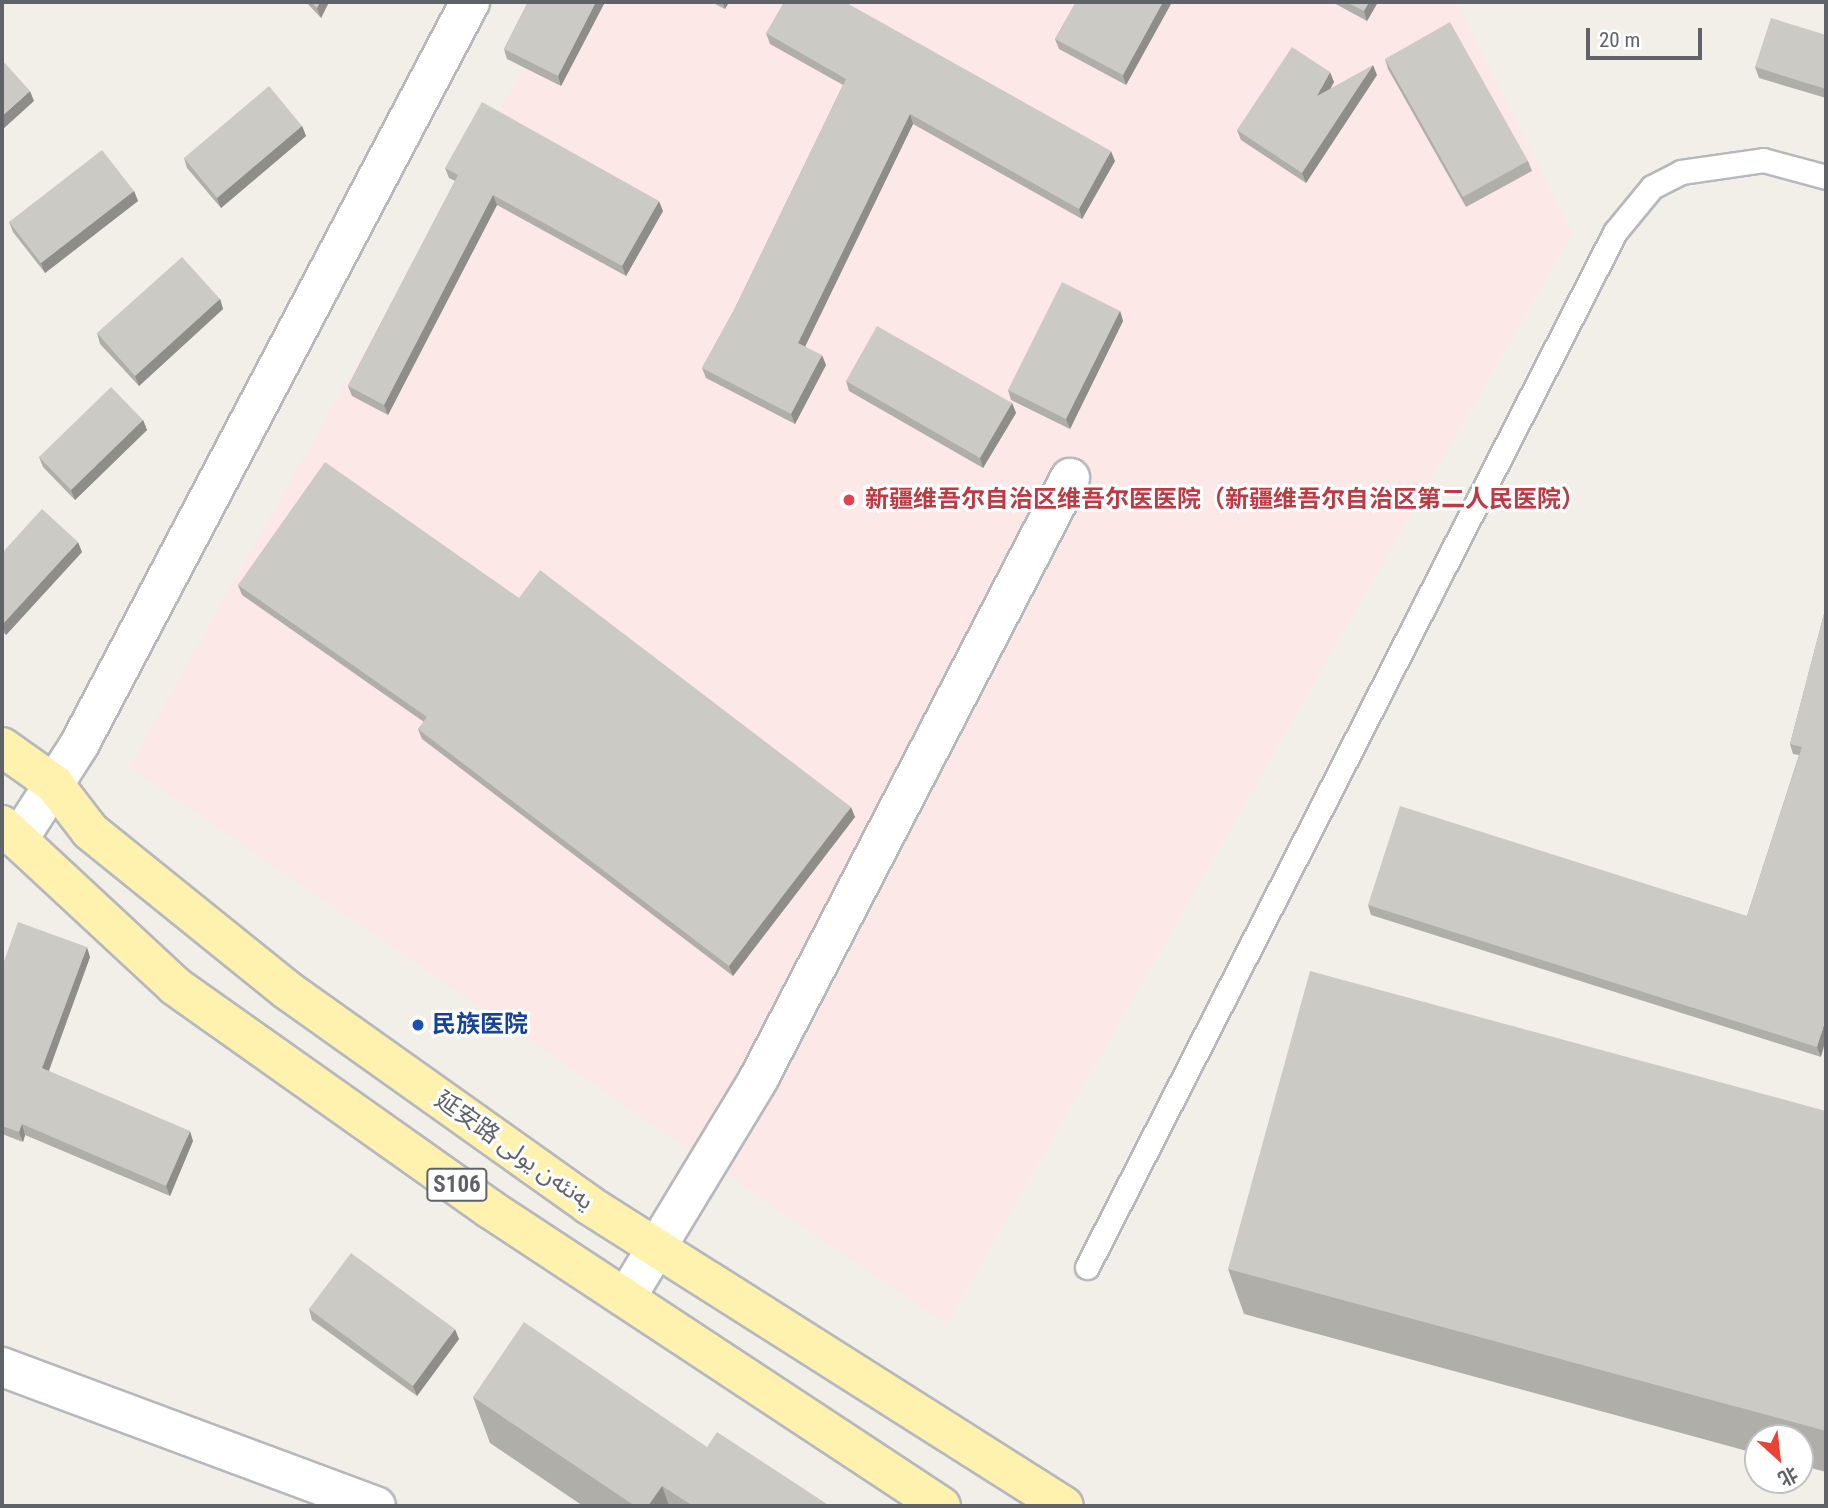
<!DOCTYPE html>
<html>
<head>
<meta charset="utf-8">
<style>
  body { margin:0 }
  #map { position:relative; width:1828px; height:1508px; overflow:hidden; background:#f1efe8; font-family:"Roboto Condensed","Noto Sans Arabic","Noto Sans SC",sans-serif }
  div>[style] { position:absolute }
  .medical>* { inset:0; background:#fce8e6 }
  .roads { filter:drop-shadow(2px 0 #b5b8bc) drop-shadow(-2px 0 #b5b8bc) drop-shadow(0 2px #b5b8bc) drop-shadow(0 -2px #b5b8bc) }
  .lane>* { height:23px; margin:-11.5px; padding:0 11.5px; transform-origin:11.5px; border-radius:11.5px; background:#fff }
  .street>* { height:38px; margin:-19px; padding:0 19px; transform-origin:19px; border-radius:19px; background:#fff }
  .primary>* { height:38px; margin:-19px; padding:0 19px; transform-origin:19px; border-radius:19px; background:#fff2af }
  .wall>* { inset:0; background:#afaea9 }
  .shaded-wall>* { inset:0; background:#8f8d8a }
  .building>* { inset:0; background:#cccac5 }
  .dots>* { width:19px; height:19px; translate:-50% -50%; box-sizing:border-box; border:4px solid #fff; border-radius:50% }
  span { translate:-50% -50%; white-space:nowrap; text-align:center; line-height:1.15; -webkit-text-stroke:6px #fff; paint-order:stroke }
  .shield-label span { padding:2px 5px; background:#fff; border:2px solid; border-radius:5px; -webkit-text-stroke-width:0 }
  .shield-label { font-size:23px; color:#5f6368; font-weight:700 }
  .health-label { font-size:24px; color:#be3a42; font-weight:700 }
  .left { translate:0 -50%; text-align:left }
  .transit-label { font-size:24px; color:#164399; font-weight:700 }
  .street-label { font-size:24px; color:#5f6368 }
  .frame { position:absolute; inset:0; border:4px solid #5f6368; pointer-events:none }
  .north { position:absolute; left:1744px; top:1424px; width:70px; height:70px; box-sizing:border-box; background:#fff; border:2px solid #bfc1c3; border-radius:50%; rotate:153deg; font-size:19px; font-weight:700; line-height:28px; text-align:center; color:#5f6368 }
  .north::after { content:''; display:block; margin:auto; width:24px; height:32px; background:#ea4335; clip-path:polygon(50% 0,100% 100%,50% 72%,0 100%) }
  .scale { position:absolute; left:1586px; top:28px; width:116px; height:32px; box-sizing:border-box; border:4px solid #5f6368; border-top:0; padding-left:9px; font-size:21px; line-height:24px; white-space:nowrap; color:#5f6368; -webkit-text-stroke:5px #fff; paint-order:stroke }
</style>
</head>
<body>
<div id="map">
  <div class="medical">
    <div style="clip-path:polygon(561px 2px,1457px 2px,1572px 233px,946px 1324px,129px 767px)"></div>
  </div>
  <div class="roads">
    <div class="lane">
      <div style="left:1087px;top:1267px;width:1162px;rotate:-62.97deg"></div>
      <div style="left:1615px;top:232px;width:58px;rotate:-50.6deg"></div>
      <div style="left:1652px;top:187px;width:33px;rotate:-27deg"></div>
      <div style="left:1681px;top:172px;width:83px;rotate:-8.3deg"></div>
      <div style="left:1763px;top:160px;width:65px;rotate:15.1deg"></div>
    </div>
    <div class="street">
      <div style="left:18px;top:840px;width:113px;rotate:-57.3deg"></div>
      <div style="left:79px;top:745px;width:840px;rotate:-62.24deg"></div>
      <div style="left:626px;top:1298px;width:257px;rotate:-58.8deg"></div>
      <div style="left:759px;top:1078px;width:676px;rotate:-62.6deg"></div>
      <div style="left:2px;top:1367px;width:399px;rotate:20.4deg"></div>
    </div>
    <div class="primary">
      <div style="left:2px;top:747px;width:64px;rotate:35.4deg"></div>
      <div style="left:54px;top:784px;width:59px;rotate:52.5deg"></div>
      <div style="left:90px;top:831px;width:253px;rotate:38.9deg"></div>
      <div style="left:287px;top:990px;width:371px;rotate:35.4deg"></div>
      <div style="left:589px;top:1205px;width:562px;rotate:32.36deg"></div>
      <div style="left:2px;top:825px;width:236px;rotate:42.9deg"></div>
      <div style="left:175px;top:986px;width:386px;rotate:35.3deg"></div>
      <div style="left:490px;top:1209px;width:540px;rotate:33.37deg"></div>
    </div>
  </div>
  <div class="wall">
    <div style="clip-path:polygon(306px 2px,329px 2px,321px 18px)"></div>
    <div style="clip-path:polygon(528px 2px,605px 2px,561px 86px,507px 59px,504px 49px)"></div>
    <div style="clip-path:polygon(711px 2px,729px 2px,725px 9px)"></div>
    <div style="clip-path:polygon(1076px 2px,1172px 2px,1126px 85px,1059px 49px,1055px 39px)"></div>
    <div style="clip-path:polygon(1332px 2px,1378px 2px,1367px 21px)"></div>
    <div style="clip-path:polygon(766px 33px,1115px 161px,1082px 219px,913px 124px,805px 346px,826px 365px,795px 424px,706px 378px,702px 368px,734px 310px,843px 85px,770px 44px)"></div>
    <div style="clip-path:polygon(1826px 35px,1826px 98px,1759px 78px,1755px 67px)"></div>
    <div style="clip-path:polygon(1385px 59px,1528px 161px,1532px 171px,1466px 207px,1388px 69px)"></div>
    <div style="clip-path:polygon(1377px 75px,1306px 183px,1241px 140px,1237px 130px,1334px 82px,1330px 89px)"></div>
    <div style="clip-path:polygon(302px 126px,306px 136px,221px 208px,187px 168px,184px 158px)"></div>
    <div style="clip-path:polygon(445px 168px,663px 211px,626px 276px,497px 205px,388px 415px,352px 396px,348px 386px,455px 181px,449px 178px)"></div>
    <div style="clip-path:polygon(134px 191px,138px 201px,45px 273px,13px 232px,9px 222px)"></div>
    <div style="clip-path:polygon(220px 299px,223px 309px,139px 386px,100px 344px,97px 333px)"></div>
    <div style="clip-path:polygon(1120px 311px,1123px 321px,1070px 429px,1011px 400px,1008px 390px)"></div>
    <div style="clip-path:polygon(846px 381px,1012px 403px,1016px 413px,983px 468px,849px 391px)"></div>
    <div style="clip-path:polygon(143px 420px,147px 430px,75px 500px,43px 467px,39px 457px)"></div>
    <div style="clip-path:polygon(82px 552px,6px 635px,2px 631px,2px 553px)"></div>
    <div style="clip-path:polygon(238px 585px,519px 598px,855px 817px,733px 976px,422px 739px,418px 729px,424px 722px,242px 595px)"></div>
    <div style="clip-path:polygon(1826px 606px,1821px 1057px,1371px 915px,1368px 905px,1747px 916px,1799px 755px,1793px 754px,1790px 744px)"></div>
    <div style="clip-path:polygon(90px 957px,49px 1071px,193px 1141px,170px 1196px,25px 1135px,23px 1142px,2px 1134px,2px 967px)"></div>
    <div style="clip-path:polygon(1826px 1111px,1826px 1472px,1800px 1465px,1800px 1438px,1758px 1438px,1758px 1454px,1244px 1314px,1228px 1269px)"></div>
    <div style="clip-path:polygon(309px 1309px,459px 1339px,417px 1396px,312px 1320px)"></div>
    <div style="clip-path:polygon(473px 1397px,707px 1447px,830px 1506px,583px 1506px,490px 1443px)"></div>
  </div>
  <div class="shaded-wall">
    <div style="clip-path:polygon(320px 2px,329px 2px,321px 18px,317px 8px)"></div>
    <div style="clip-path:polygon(596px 2px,605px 2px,561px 86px,558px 76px)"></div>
    <div style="clip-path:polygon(723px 2px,729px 2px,725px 9px)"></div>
    <div style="clip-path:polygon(1163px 2px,1172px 2px,1126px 85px,1123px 75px)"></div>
    <div style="clip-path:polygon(1369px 2px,1378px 2px,1367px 21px,1364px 11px)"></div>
    <div style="clip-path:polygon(1373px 65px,1377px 75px,1306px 183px,1302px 173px)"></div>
    <div style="clip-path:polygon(1330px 72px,1334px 82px,1321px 106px,1317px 96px)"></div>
    <div style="clip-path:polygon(30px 91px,34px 101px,2px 130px,2px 116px)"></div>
    <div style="clip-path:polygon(910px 114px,913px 124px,802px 353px,798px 343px)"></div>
    <div style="clip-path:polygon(302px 126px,306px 136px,221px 208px,217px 198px)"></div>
    <div style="clip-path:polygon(1111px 151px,1115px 161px,1082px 219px,1079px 209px)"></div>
    <div style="clip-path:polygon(134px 191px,138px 201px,45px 273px,41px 263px)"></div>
    <div style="clip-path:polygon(493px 195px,497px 205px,388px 415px,384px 405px)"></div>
    <div style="clip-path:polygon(659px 201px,663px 211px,626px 276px,622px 266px)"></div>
    <div style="clip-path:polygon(220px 299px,223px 309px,139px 386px,135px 376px)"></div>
    <div style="clip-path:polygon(1120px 311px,1123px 321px,1070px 429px,1066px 419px)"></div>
    <div style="clip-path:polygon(822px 355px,826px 365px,795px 424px,791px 414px)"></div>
    <div style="clip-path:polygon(1012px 403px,1016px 413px,983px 468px,980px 458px)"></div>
    <div style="clip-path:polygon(143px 420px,147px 430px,75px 500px,71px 490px)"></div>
    <div style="clip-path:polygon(78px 542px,82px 552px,6px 635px,2px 625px)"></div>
    <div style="clip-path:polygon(851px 807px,855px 817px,733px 976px,729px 966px)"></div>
    <div style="clip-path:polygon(87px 947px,90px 957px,46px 1078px,42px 1068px)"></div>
    <div style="clip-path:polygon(1826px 1018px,1826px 1039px,1821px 1057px,1817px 1047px)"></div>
    <div style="clip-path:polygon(22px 1124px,25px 1135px,23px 1142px,19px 1132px)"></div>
    <div style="clip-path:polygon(190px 1131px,193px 1141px,170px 1196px,166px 1186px)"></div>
    <div style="clip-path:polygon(455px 1329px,459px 1339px,417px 1396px,413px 1386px)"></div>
    <div style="clip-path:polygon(662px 1486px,669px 1506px,648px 1506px)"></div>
  </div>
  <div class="building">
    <div style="clip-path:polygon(311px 2px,320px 2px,317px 8px)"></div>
    <div style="clip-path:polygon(528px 2px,596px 2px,558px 76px,504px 49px)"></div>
    <div style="clip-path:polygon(784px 2px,845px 2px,1111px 151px,1079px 209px,910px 114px,798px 343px,822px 355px,791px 414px,702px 368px,734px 310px,846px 79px,766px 33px)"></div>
    <div style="clip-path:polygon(1076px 2px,1163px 2px,1123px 75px,1055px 39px)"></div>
    <div style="clip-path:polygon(1346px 2px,1369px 2px,1364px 11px)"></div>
    <div style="clip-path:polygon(1771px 18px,1826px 35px,1826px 89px,1755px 67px)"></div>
    <div style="clip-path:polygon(1450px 22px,1528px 161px,1463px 197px,1385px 59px)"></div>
    <div style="clip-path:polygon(1292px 47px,1330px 72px,1317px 96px,1373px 65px,1302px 173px,1237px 130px)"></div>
    <div style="clip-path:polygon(2px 60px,30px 91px,2px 116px)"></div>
    <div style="clip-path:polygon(269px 86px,302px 126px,217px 198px,184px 158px)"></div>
    <div style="clip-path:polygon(482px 102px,659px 201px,622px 266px,493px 195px,384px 405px,348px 386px,458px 175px,445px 168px)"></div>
    <div style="clip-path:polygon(102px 150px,134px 191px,41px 263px,9px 222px)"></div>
    <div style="clip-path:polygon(182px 257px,220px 299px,135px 376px,97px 333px)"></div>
    <div style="clip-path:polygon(1062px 282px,1120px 311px,1066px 419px,1008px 390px)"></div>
    <div style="clip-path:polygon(877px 326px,1012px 403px,980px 458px,846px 381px)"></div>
    <div style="clip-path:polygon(111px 387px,143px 420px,71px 490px,39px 457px)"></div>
    <div style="clip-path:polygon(325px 462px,519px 598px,540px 570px,851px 807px,729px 966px,418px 729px,427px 717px,238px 585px)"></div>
    <div style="clip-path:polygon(42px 509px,78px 542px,2px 625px,2px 553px)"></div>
    <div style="clip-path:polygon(1826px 606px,1826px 1018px,1817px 1047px,1368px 905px,1400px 806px,1747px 916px,1802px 747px,1790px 744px)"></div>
    <div style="clip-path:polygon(18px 922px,87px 947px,42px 1068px,190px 1131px,166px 1186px,22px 1124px,19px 1132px,2px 1126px,2px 967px)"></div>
    <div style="clip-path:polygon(1310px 971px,1826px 1111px,1826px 1431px,1228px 1269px)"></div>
    <div style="clip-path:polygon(351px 1253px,455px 1329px,413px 1386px,309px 1309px)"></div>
    <div style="clip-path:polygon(524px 1322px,707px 1447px,717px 1432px,830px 1506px,693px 1506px,662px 1486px,648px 1506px,635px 1506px,473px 1397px)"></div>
  </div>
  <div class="dots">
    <div style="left:849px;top:500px;background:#e0444e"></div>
    <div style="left:418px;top:1025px;background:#1a4fb4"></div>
  </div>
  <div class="shield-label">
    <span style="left:457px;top:1185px">S106</span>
  </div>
  <div class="health-label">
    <span class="left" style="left:865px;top:500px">新疆维吾尔自治区维吾尔医医院（新疆维吾尔自治区第二人民医院）</span>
  </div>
  <div class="transit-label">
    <span class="left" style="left:432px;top:1025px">民族医院</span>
  </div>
  <div class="street-label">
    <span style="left:514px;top:1151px;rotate:35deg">延安路 يەنئەن يولى</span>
  </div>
  <div class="frame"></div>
  <div class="north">北</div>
  <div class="scale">20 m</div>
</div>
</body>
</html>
